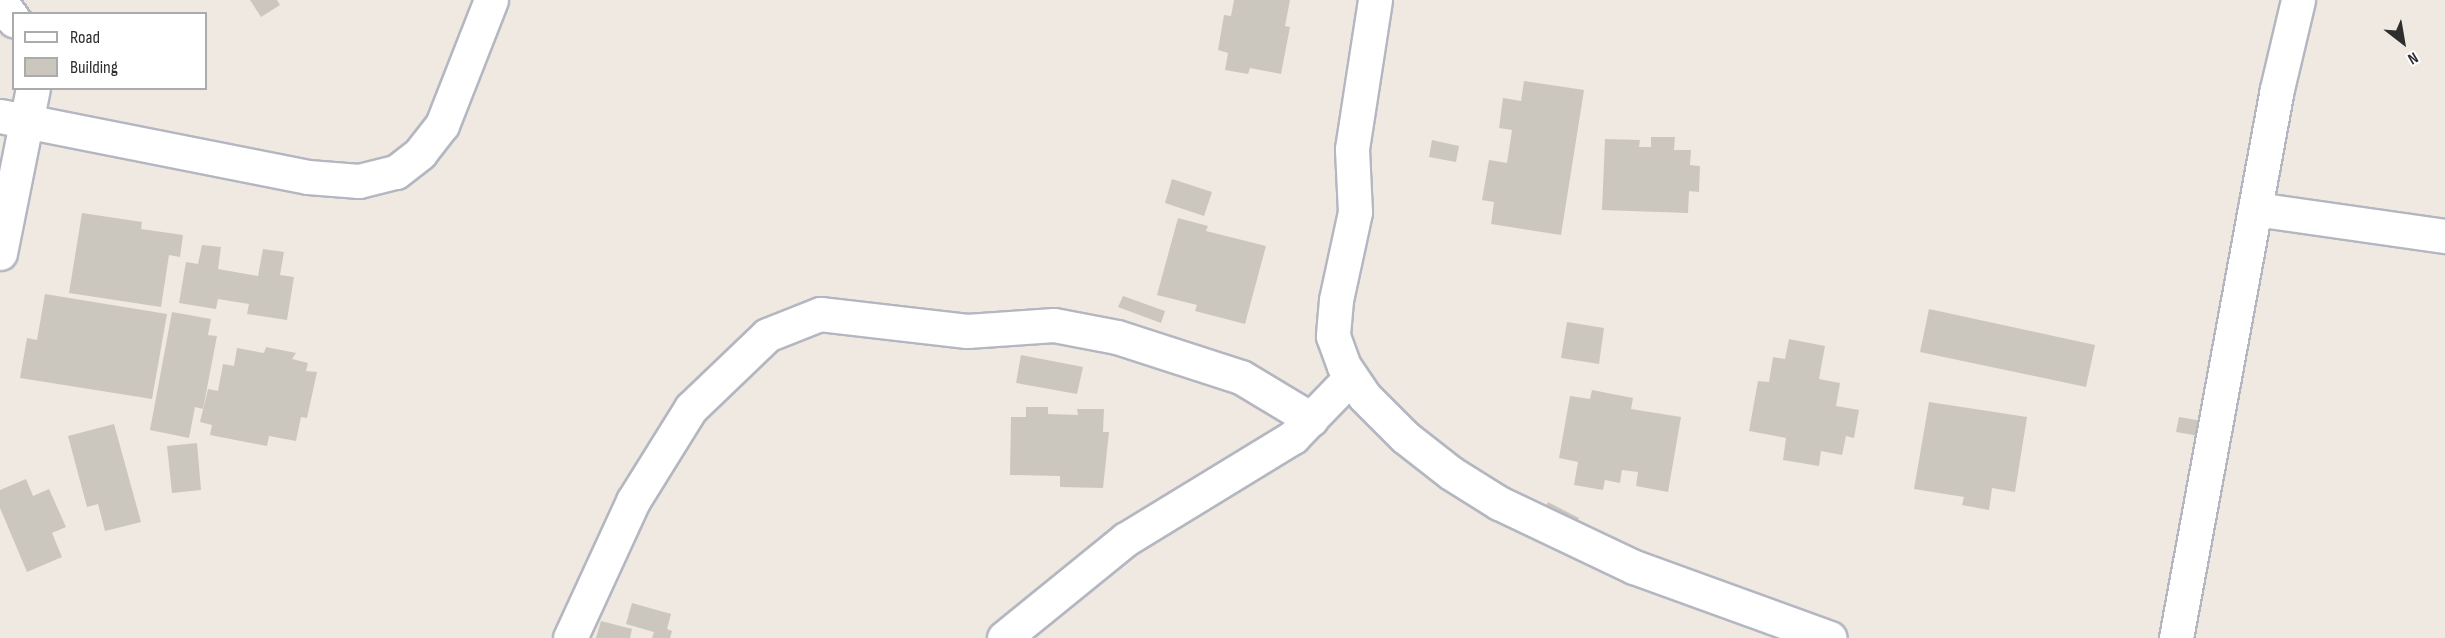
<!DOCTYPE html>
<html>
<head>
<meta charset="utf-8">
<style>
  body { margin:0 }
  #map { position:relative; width:2445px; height:638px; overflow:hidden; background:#efe9e1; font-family:"Sofia Sans Condensed",sans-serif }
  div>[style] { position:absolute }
  .building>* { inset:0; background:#cbc7bf }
  .roads { filter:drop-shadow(2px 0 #b4b7c1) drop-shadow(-2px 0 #b4b7c1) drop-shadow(0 2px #b4b7c1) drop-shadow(0 -2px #b4b7c1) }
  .minor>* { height:33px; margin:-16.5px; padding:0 16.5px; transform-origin:16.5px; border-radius:16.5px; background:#fff }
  span { translate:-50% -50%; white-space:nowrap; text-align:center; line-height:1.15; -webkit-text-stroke:5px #fff; paint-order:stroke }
  .legend { position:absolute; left:12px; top:12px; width:195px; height:78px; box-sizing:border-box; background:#fff; border:2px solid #ababab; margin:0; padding:8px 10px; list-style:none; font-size:18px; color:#2e2e2e }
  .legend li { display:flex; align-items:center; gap:12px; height:30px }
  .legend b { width:30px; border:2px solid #ababab }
  .north { position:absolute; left:2373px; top:12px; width:60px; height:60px; -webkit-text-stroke:4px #fff; paint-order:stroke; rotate:149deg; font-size:16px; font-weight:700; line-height:24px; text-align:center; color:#2e2e2e }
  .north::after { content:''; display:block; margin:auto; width:21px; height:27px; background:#2e2e2e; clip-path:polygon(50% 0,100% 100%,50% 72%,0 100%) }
</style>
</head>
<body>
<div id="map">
  <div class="building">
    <div style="clip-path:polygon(250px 0,277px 0,280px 5px,261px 17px)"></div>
    <div style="clip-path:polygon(1234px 0,1290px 0,1285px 26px,1290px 27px,1281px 74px,1250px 68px,1248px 74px,1225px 70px,1228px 53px,1218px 50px,1224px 15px,1231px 16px)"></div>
    <div style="clip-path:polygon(1524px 81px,1584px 90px,1561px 235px,1491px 224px,1494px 202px,1482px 200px,1489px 160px,1507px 163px,1512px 130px,1499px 128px,1503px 98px,1521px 101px)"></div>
    <div style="clip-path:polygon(1651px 137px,1675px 137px,1674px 150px,1691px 150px,1690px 165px,1700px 166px,1699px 192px,1689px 191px,1688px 213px,1602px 210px,1605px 139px,1640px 140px,1639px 147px,1651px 147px)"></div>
    <div style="clip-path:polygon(1432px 140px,1459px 146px,1456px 162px,1429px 157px)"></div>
    <div style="clip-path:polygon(1172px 179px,1212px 192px,1204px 216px,1165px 203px)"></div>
    <div style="clip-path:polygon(82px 213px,142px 222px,141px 229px,183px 235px,180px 257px,169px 255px,161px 307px,69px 293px)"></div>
    <div style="clip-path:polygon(1178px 218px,1208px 226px,1206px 231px,1266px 246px,1245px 324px,1195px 311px,1197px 305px,1157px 295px)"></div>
    <div style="clip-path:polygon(202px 245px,221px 247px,218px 269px,258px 276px,263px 249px,284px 252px,280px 275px,294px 277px,287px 320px,247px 314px,249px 304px,218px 299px,216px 309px,179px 303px,186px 262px,198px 264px)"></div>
    <div style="clip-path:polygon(45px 294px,167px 314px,152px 399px,20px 378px,27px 338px,37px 340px)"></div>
    <div style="clip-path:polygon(1123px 296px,1165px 311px,1161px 323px,1118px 307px)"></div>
    <div style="clip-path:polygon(1929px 309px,2095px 345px,2086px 387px,1920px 352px)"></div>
    <div style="clip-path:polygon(172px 312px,211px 319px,208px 335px,217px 336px,203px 409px,195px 407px,189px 438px,150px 430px)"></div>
    <div style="clip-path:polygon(1567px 322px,1604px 328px,1599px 364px,1561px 358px)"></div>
    <div style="clip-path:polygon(1789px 339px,1825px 346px,1819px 379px,1840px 383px,1836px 406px,1859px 410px,1854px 438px,1846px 436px,1842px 455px,1821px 451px,1819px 466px,1783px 460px,1786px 438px,1749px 431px,1758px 381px,1769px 382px,1773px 357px,1785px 359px)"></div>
    <div style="clip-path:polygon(266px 347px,296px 353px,292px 359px,308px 363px,306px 371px,317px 372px,307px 418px,301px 417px,296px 441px,269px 436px,267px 446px,210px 435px,212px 425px,200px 422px,208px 389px,218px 391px,223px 364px,234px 366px,237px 348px,264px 353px)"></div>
    <div style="clip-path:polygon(1021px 355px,1083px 367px,1077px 394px,1016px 383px)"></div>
    <div style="clip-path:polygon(1592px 390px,1633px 398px,1631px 409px,1681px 417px,1668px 492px,1636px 486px,1638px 472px,1622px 470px,1620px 483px,1605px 480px,1603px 490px,1574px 485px,1578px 462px,1559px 458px,1570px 396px,1590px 399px)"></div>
    <div style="clip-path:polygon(1929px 402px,2027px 417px,2015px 492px,1992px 488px,1989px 510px,1962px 505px,1964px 497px,1914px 489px)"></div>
    <div style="clip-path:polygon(1026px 407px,1048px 407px,1048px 414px,1078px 415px,1077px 409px,1104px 409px,1103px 432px,1109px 432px,1103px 488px,1060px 487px,1060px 476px,1010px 475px,1011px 417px,1026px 417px)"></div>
    <div style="clip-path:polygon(2179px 417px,2202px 421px,2199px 436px,2176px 432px)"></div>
    <div style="clip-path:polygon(114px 424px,141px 522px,105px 531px,98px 504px,87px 507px,68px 436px)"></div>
    <div style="clip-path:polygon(197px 443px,201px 490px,172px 493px,167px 446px)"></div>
    <div style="clip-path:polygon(26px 479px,33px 496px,49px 489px,66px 527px,52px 533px,62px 557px,27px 572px,0 508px,0 490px)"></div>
    <div style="clip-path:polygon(1548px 502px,1579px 518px,1570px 536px,1539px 521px)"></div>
    <div style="clip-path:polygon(632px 603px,671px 614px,667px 629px,672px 631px,670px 638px,652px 638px,654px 632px,626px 624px)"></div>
    <div style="clip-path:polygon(601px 621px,632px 629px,630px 638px,596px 638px)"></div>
  </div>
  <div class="roads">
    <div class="minor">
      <div style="left:1375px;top:0;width:151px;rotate:98.8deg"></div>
      <div style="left:1352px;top:149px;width:63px;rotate:87.3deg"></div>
      <div style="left:1355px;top:212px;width:90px;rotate:102.2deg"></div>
      <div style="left:1336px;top:300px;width:36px;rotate:95deg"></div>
      <div style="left:1333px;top:336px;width:32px;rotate:70deg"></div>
      <div style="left:1344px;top:366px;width:36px;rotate:56deg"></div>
      <div style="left:1364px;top:396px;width:58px;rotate:45deg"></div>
      <div style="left:1405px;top:437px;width:58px;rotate:38deg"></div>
      <div style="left:1451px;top:473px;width:57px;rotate:32deg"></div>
      <div style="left:1499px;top:503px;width:149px;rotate:25.4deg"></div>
      <div style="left:1634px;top:567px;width:208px;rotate:19.9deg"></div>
      <div style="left:0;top:1px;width:24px;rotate:54deg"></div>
      <div style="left:0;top:116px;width:314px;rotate:11.2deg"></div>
      <div style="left:308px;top:177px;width:51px;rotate:4.5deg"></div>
      <div style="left:359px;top:181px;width:38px;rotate:-14deg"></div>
      <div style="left:396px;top:172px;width:31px;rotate:-38deg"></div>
      <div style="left:420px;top:153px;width:36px;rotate:-52deg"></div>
      <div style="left:442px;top:125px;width:134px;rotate:-68.6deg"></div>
      <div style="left:2255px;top:209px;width:192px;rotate:8.1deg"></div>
      <div style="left:0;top:253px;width:168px;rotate:-78.7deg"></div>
      <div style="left:570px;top:638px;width:151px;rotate:-65.3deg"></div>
      <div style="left:633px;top:501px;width:110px;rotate:-58.1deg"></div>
      <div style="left:691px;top:408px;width:105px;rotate:-43.8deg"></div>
      <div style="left:767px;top:335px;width:57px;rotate:-21.6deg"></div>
      <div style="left:820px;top:314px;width:148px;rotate:6.6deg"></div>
      <div style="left:967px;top:331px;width:87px;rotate:-3.9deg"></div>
      <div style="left:1054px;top:325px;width:64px;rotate:10.8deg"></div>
      <div style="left:1117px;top:337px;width:130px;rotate:17.9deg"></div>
      <div style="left:1241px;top:377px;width:82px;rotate:31deg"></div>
      <div style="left:1004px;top:638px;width:157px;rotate:-39.1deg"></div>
      <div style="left:1126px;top:539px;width:196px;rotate:-31.4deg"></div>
      <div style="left:1293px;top:437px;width:83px;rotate:-46deg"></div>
      <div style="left:2176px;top:638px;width:558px;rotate:-79.58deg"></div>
      <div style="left:2277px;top:89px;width:91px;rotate:-76.7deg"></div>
    </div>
  </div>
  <ul class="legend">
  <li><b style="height:8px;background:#fff"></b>Road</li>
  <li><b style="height:16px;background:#cbc7bf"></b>Building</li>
  </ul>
  <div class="north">N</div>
</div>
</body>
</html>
